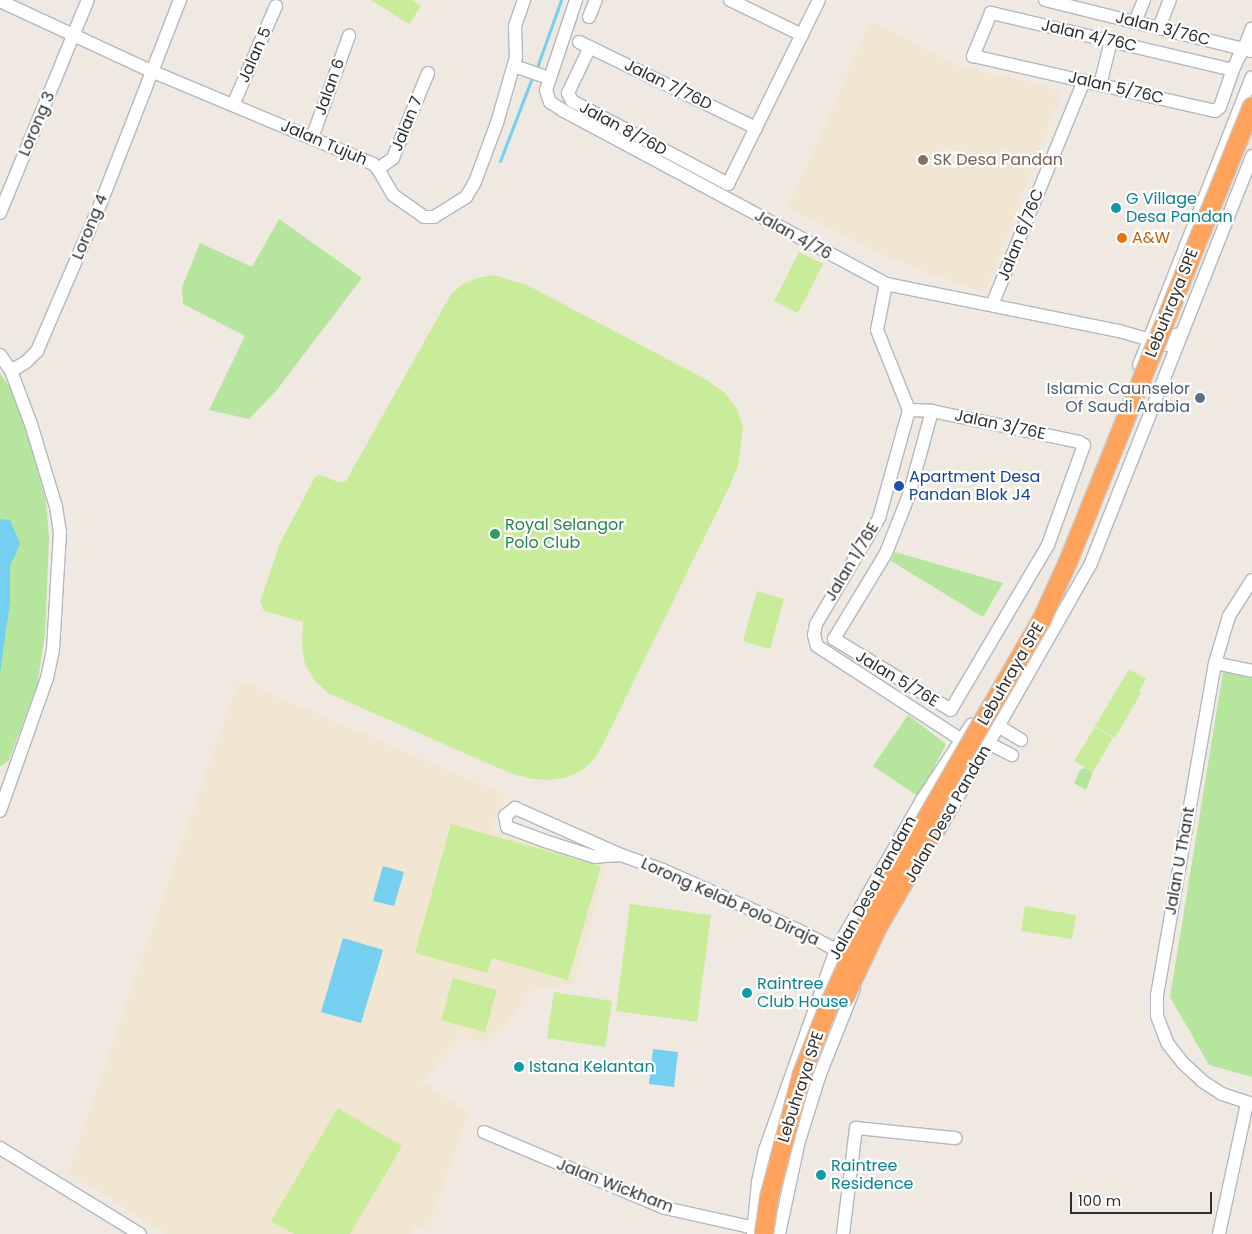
<!DOCTYPE html>
<html>
<head>
<meta charset="utf-8">
<style>
  body { margin:0 }
  #map { position:relative; width:1252px; height:1234px; overflow:hidden; background:#efe9e1; font-family:Poppins,sans-serif }
  div>[style] { position:absolute }
  .education>* { inset:0; background:#f0e6d1 }
  .green>* { inset:0; background:#b6e59e }
  .pitch>* { inset:0; background:#c9ec9a }
  .water>* { inset:0; background:#75cff0 }
  .stream>* { height:3px; margin:-1.5px; padding:0 1.5px; transform-origin:1.5px; border-radius:1.5px; background:#75cff0 }
  .roads { filter:drop-shadow(1px 0 #b4b7c1) drop-shadow(-1px 0 #b4b7c1) drop-shadow(0 1px #b4b7c1) drop-shadow(0 -1px #b4b7c1) }
  .minor>* { height:12px; margin:-6px; padding:0 6px; transform-origin:6px; border-radius:6px; background:#fff }
  .bridges { filter:drop-shadow(1px 0 #c9c9c9) drop-shadow(-1px 0 #c9c9c9) drop-shadow(0 1px #c9c9c9) drop-shadow(0 -1px #c9c9c9) }
  .highway-bridge>* { height:18px; margin:-9px; padding:0 9px; transform-origin:9px; border-radius:9px; background:#ffa35c }
  .dots>* { width:14px; height:14px; translate:-50% -50%; box-sizing:border-box; border:2px solid #fff; border-radius:50% }
  span { translate:-50% -50%; white-space:nowrap; text-align:center; line-height:1.15; -webkit-text-stroke:4.5px #fff; paint-order:stroke }
  .street-label { font-size:16px; color:#2e2e2e }
  .education-label { font-size:16px; color:#785e54 }
  .left { translate:0 -50%; text-align:left }
  .culture-label { font-size:16px; color:#0d838f }
  .food-label { font-size:16px; color:#c56008 }
  .service-label { font-size:16px; color:#4e5e75 }
  .right { translate:-100% -50%; text-align:right }
  .transit-label { font-size:16px; color:#164399 }
  .leisure-label { font-size:16px; color:#27864d }
  .scale { position:absolute; left:1070px; top:1192px; width:142px; height:22px; box-sizing:border-box; border:2px solid #2e2e2e; border-top:0; padding-left:6px; font-size:15px; line-height:18px; white-space:nowrap; color:#2e2e2e; -webkit-text-stroke:4px #fff; paint-order:stroke }
</style>
</head>
<body>
<div id="map">
  <div class="education">
    <div style="clip-path:polygon(870px 20px,960px 66px,1049px 86px,1061px 93px,985px 293px,905px 264px,786px 208px,826px 124px)"></div>
    <div style="clip-path:polygon(242px 681px,505px 795px,491px 829px,606px 865px,574px 984px,534px 989px,492px 1040px,482px 1042px,461px 1038px,422px 1082px,469px 1112px,428px 1228px,415px 1225px,411px 1234px,166px 1234px,68px 1172px,236px 686px)"></div>
  </div>
  <div class="green">
    <div style="clip-path:polygon(279px 219px,362px 278px,276px 391px,249px 419px,209px 410px,245px 336px,183px 304px,182px 287px,200px 243px,252px 267px)"></div>
    <div style="clip-path:polygon(0 373px,11px 389px,30px 441px,46px 501px,49px 538px,45px 635px,37px 686px,9px 760px,0 767px)"></div>
    <div style="clip-path:polygon(895px 552px,1003px 583px,983px 617px,891px 561px)"></div>
    <div style="clip-path:polygon(1223px 672px,1252px 678px,1252px 1077px,1209px 1065px,1170px 997px)"></div>
    <div style="clip-path:polygon(908px 715px,946px 744px,919px 797px,873px 766px)"></div>
    <div style="clip-path:polygon(1085px 768px,1093px 772px,1086px 790px,1074px 783px,1080px 770px)"></div>
  </div>
  <div class="pitch">
    <div style="clip-path:polygon(371px 0,412px 0,421px 6px,409px 24px)"></div>
    <div style="clip-path:polygon(799px 252px,823px 264px,798px 313px,774px 301px)"></div>
    <div style="clip-path:polygon(494px 275px,527px 285px,707px 380px,725px 393px,737px 409px,743px 427px,738px 466px,730px 485px,602px 746px,592px 762px,581px 771px,567px 777px,550px 780px,533px 779px,512px 774px,328px 693px,314px 680px,305px 664px,302px 646px,303px 622px,264px 611px,260px 602px,280px 543px,315px 477px,320px 475px,338px 482px,346px 481px,451px 294px,463px 284px,477px 278px)"></div>
    <div style="clip-path:polygon(757px 591px,784px 599px,770px 649px,743px 641px)"></div>
    <div style="clip-path:polygon(1129px 669px,1146px 679px,1139px 691px,1141px 693px,1115px 738px,1095px 726px)"></div>
    <div style="clip-path:polygon(1095px 727px,1113px 738px,1093px 772px,1074px 761px)"></div>
    <div style="clip-path:polygon(451px 824px,601px 866px,568px 980px,492px 958px,487px 973px,415px 953px)"></div>
    <div style="clip-path:polygon(630px 904px,711px 915px,697px 1022px,616px 1011px)"></div>
    <div style="clip-path:polygon(1025px 906px,1076px 915px,1072px 939px,1021px 931px)"></div>
    <div style="clip-path:polygon(453px 978px,497px 990px,485px 1032px,441px 1020px)"></div>
    <div style="clip-path:polygon(554px 992px,612px 1001px,605px 1047px,547px 1038px)"></div>
    <div style="clip-path:polygon(338px 1108px,402px 1146px,350px 1234px,294px 1234px,271px 1221px)"></div>
  </div>
  <div class="water">
    <div style="clip-path:polygon(0 519px,10px 520px,20px 544px,10px 566px,10px 602px,0 673px)"></div>
    <div style="clip-path:polygon(383px 866px,404px 872px,394px 906px,373px 901px)"></div>
    <div style="clip-path:polygon(343px 938px,383px 950px,361px 1023px,321px 1012px)"></div>
    <div style="clip-path:polygon(653px 1049px,678px 1052px,674px 1087px,649px 1084px)"></div>
  </div>
  <div class="stream">
    <div style="left:536px;top:70px;width:74px;rotate:-70.3deg"></div>
    <div style="left:500px;top:161px;width:92px;rotate:-69deg"></div>
  </div>
  <div class="roads">
    <div class="minor">
      <div style="left:576px;top:0;width:95px;rotate:108.4deg"></div>
      <div style="left:546px;top:90px;width:13px;rotate:72deg"></div>
      <div style="left:550px;top:102px;width:17px;rotate:33deg"></div>
      <div style="left:564px;top:111px;width:366px;rotate:28.2deg"></div>
      <div style="left:886px;top:284px;width:238px;rotate:11.4deg"></div>
      <div style="left:1119px;top:331px;width:51px;rotate:15.9deg"></div>
      <div style="left:1168px;top:345px;width:6px;rotate:-18deg"></div>
      <div style="left:1174px;top:343px;width:9px;rotate:-72deg"></div>
      <div style="left:730px;top:0;width:80px;rotate:25.9deg"></div>
      <div style="left:1045px;top:0;width:212px;rotate:13.9deg"></div>
      <div style="left:0;top:1px;width:166px;rotate:24.9deg"></div>
      <div style="left:151px;top:71px;width:241px;rotate:22.7deg"></div>
      <div style="left:373px;top:164px;width:7px;rotate:45deg"></div>
      <div style="left:378px;top:169px;width:30px;rotate:60deg"></div>
      <div style="left:393px;top:195px;width:38px;rotate:35deg"></div>
      <div style="left:424px;top:217px;width:10px"></div>
      <div style="left:434px;top:217px;width:38px;rotate:-32deg"></div>
      <div style="left:466px;top:197px;width:17px;rotate:-59deg"></div>
      <div style="left:475px;top:182px;width:63px;rotate:-69.6deg"></div>
      <div style="left:497px;top:123px;width:69px;rotate:-73.9deg"></div>
      <div style="left:516px;top:57px;width:31px;rotate:-92deg"></div>
      <div style="left:515px;top:26px;width:28px;rotate:-71deg"></div>
      <div style="left:589px;top:17px;width:18px;rotate:-68deg"></div>
      <div style="left:1135px;top:22px;width:24px;rotate:-68deg"></div>
      <div style="left:1159px;top:28px;width:30px;rotate:-69deg"></div>
      <div style="left:579px;top:42px;width:197px;rotate:25.9deg"></div>
      <div style="left:590px;top:47px;width:51px;rotate:115.6deg"></div>
      <div style="left:568px;top:93px;width:9px;rotate:63deg"></div>
      <div style="left:572px;top:101px;width:177px;rotate:28deg"></div>
      <div style="left:728px;top:184px;width:205px;rotate:-63.7deg"></div>
      <div style="left:514px;top:66px;width:37px;rotate:19deg"></div>
      <div style="left:1233px;top:70px;width:249px;rotate:-166.7deg"></div>
      <div style="left:991px;top:13px;width:47px;rotate:112.7deg"></div>
      <div style="left:973px;top:56px;width:248px;rotate:12.8deg"></div>
      <div style="left:1215px;top:111px;width:6px;rotate:-39deg"></div>
      <div style="left:1220px;top:107px;width:39px;rotate:-71deg"></div>
      <div style="left:1233px;top:70px;width:13px;rotate:-67deg"></div>
      <div style="left:1238px;top:58px;width:11px;rotate:-56deg"></div>
      <div style="left:1244px;top:49px;width:22px;rotate:-69deg"></div>
      <div style="left:1100px;top:85px;width:45px;rotate:-76deg"></div>
      <div style="left:233px;top:105px;width:108px;rotate:-66.5deg"></div>
      <div style="left:312px;top:138px;width:109px;rotate:-70.1deg"></div>
      <div style="left:378px;top:169px;width:19px;rotate:-36deg"></div>
      <div style="left:393px;top:158px;width:92px;rotate:-67.6deg"></div>
      <div style="left:0;top:213px;width:230px;rotate:-67.6deg"></div>
      <div style="left:886px;top:284px;width:47px;rotate:101.1deg"></div>
      <div style="left:877px;top:330px;width:86px;rotate:68.2deg"></div>
      <div style="left:909px;top:410px;width:112px;rotate:105.5deg"></div>
      <div style="left:879px;top:518px;width:123px;rotate:120.7deg"></div>
      <div style="left:816px;top:624px;width:11px;rotate:100deg"></div>
      <div style="left:814px;top:635px;width:11px;rotate:75deg"></div>
      <div style="left:817px;top:646px;width:173px;rotate:33deg"></div>
      <div style="left:992px;top:305px;width:242px;rotate:-67.7deg"></div>
      <div style="left:0;top:355px;width:19px;rotate:55deg"></div>
      <div style="left:11px;top:371px;width:57px;rotate:69.3deg"></div>
      <div style="left:31px;top:424px;width:87px;rotate:73.2deg"></div>
      <div style="left:56px;top:507px;width:25px;rotate:81deg"></div>
      <div style="left:60px;top:532px;width:118px;rotate:93.4deg"></div>
      <div style="left:53px;top:650px;width:29px;rotate:102deg"></div>
      <div style="left:47px;top:678px;width:141px;rotate:109.5deg"></div>
      <div style="left:1139px;top:365px;width:309px;rotate:-68.6deg"></div>
      <div style="left:11px;top:371px;width:17px;rotate:-31deg"></div>
      <div style="left:26px;top:362px;width:16px;rotate:-45deg"></div>
      <div style="left:37px;top:351px;width:164px;rotate:-66.7deg"></div>
      <div style="left:102px;top:200px;width:215px;rotate:-68.7deg"></div>
      <div style="left:909px;top:410px;width:23px;rotate:2deg"></div>
      <div style="left:932px;top:411px;width:150px;rotate:11.9deg"></div>
      <div style="left:1079px;top:442px;width:6px;rotate:31deg"></div>
      <div style="left:1084px;top:445px;width:106px;rotate:109.8deg"></div>
      <div style="left:1048px;top:545px;width:191px;rotate:120.5deg"></div>
      <div style="left:951px;top:710px;width:137px;rotate:-148.7deg"></div>
      <div style="left:834px;top:639px;width:100px;rotate:-58.8deg"></div>
      <div style="left:886px;top:553px;width:62px;rotate:-68.4deg"></div>
      <div style="left:909px;top:495px;width:87px;rotate:-74.7deg"></div>
      <div style="left:1252px;top:580px;width:43px;rotate:122.6deg"></div>
      <div style="left:1229px;top:616px;width:49px;rotate:106.6deg"></div>
      <div style="left:1215px;top:663px;width:337px;rotate:99.9deg"></div>
      <div style="left:1157px;top:995px;width:21px;rotate:90deg"></div>
      <div style="left:1157px;top:1016px;width:30px;rotate:69deg"></div>
      <div style="left:1168px;top:1044px;width:24px;rotate:52deg"></div>
      <div style="left:1183px;top:1063px;width:26px;rotate:43deg"></div>
      <div style="left:1202px;top:1081px;width:24px;rotate:33deg"></div>
      <div style="left:1222px;top:1094px;width:32px;rotate:18deg"></div>
      <div style="left:1215px;top:663px;width:38px;rotate:12deg"></div>
      <div style="left:998px;top:726px;width:27px;rotate:31deg"></div>
      <div style="left:988px;top:743px;width:27px;rotate:27deg"></div>
      <div style="left:939px;top:830px;width:307px;rotate:-60.3deg"></div>
      <div style="left:1091px;top:563px;width:438px;rotate:-68.4deg"></div>
      <div style="left:621px;top:855px;width:26px;rotate:176deg"></div>
      <div style="left:595px;top:857px;width:52px;rotate:-162.3deg"></div>
      <div style="left:545px;top:841px;width:40px;rotate:-159.8deg"></div>
      <div style="left:507px;top:827px;width:11px;rotate:-100deg"></div>
      <div style="left:505px;top:816px;width:13px;rotate:-39deg"></div>
      <div style="left:515px;top:808px;width:116px;rotate:23.9deg"></div>
      <div style="left:621px;top:855px;width:45px;rotate:19.7deg"></div>
      <div style="left:663px;top:870px;width:148px;rotate:24deg"></div>
      <div style="left:798px;top:930px;width:50px;rotate:27.6deg"></div>
      <div style="left:484px;top:1132px;width:196px;rotate:22.8deg"></div>
      <div style="left:665px;top:1208px;width:88px;rotate:12.5deg"></div>
      <div style="left:0;top:1148px;width:164px;rotate:31.6deg"></div>
      <div style="left:753px;top:1234px;width:52px;rotate:-84.5deg"></div>
      <div style="left:758px;top:1182px;width:33px;rotate:-78deg"></div>
      <div style="left:765px;top:1150px;width:212px;rotate:-70.5deg"></div>
      <div style="left:836px;top:950px;width:173px;rotate:-60.2deg"></div>
      <div style="left:922px;top:800px;width:90px;rotate:-56.8deg"></div>
      <div style="left:779px;top:1234px;width:95px;rotate:-77.9deg"></div>
      <div style="left:799px;top:1141px;width:70px;rotate:-72.6deg"></div>
      <div style="left:820px;top:1074px;width:92px;rotate:-68.2deg"></div>
      <div style="left:843px;top:1234px;width:107px;rotate:-83deg"></div>
      <div style="left:856px;top:1128px;width:100px;rotate:5.8deg"></div>
      <div style="left:1219px;top:1234px;width:134px;rotate:-77.9deg"></div>
    </div>
  </div>
  <div class="bridges">
    <div class="highway-bridge">
      <div style="left:845px;top:997px;width:77px;rotate:-64.8deg"></div>
      <div style="left:878px;top:927px;width:124px;rotate:-59.9deg"></div>
      <div style="left:764px;top:1234px;width:36px;rotate:-82deg"></div>
      <div style="left:769px;top:1198px;width:128px;rotate:-75.1deg"></div>
      <div style="left:802px;top:1074px;width:79px;rotate:-68.6deg"></div>
      <div style="left:831px;top:1000px;width:87px;rotate:-65.5deg"></div>
      <div style="left:867px;top:921px;width:347px;rotate:-59.9deg"></div>
      <div style="left:1041px;top:621px;width:65px;rotate:-65.4deg"></div>
      <div style="left:1068px;top:562px;width:491px;rotate:-68deg"></div>
    </div>
  </div>
  <div class="dots">
    <div style="left:923px;top:160px;background:#8d6e63"></div>
    <div style="left:1116px;top:208px;background:#0f9aa8"></div>
    <div style="left:1122px;top:238px;background:#e8710a"></div>
    <div style="left:1200px;top:398px;background:#5c6f8a"></div>
    <div style="left:899px;top:486px;background:#1a4fb4"></div>
    <div style="left:495px;top:534px;background:#2e9e5b"></div>
    <div style="left:747px;top:993px;background:#0f9aa8"></div>
    <div style="left:519px;top:1067px;background:#0f9aa8"></div>
    <div style="left:821px;top:1175px;background:#0f9aa8"></div>
  </div>
  <div class="street-label">
    <span style="left:1163px;top:29px;rotate:14deg">Jalan 3/76C</span>
    <span style="left:1089px;top:36px;rotate:13deg">Jalan 4/76C</span>
    <span style="left:255px;top:55px;rotate:-66deg">Jalan 5</span>
    <span style="left:668px;top:85px;rotate:26deg">Jalan 7/76D</span>
    <span style="left:330px;top:87px;rotate:-70deg">Jalan 6</span>
    <span style="left:1116px;top:88px;rotate:13deg">Jalan 5/76C</span>
    <span style="left:37px;top:124px;rotate:-67deg">Lorong 3</span>
    <span style="left:407px;top:124px;rotate:-68deg">Jalan 7</span>
    <span style="left:623px;top:129px;rotate:28deg">Jalan 8/76D</span>
    <span style="left:324px;top:143px;rotate:23deg">Jalan Tujuh</span>
    <span style="left:90px;top:227px;rotate:-68deg">Lorong 4</span>
    <span style="left:793px;top:235px;rotate:29deg">Jalan 4/76</span>
    <span style="left:1021px;top:235px;rotate:-68deg">Jalan 6/76C</span>
    <span style="left:1172px;top:303px;rotate:-68deg">Lebuhraya SPE</span>
    <span style="left:1000px;top:425px;rotate:12deg">Jalan 3/76E</span>
    <span style="left:852px;top:562px;rotate:-59deg">Jalan 1/76E</span>
    <span style="left:1011px;top:674px;rotate:-60deg">Lebuhraya SPE</span>
    <span style="left:897px;top:679px;rotate:31deg">Jalan 5/76E</span>
    <span style="left:948px;top:814px;rotate:-60deg">Jalan Desa Pandan</span>
    <span style="left:1180px;top:861px;rotate:-80deg">Jalan U Thant</span>
    <span style="left:873px;top:888px;rotate:-61deg">Jalan Desa Pandam</span>
    <span style="left:730px;top:902px;rotate:24deg">Lorong Kelab Polo Diraja</span>
    <span style="left:801px;top:1087px;rotate:-72deg">Lebuhraya SPE</span>
    <span style="left:615px;top:1186px;rotate:21deg">Jalan Wickham</span>
  </div>
  <div class="education-label">
    <span class="left" style="left:933px;top:160px">SK Desa Pandan</span>
  </div>
  <div class="culture-label">
    <span class="left" style="left:1126px;top:208px">G Village<br>Desa Pandan</span>
    <span class="left" style="left:757px;top:993px">Raintree<br>Club House</span>
    <span class="left" style="left:529px;top:1067px">Istana Kelantan</span>
    <span class="left" style="left:831px;top:1175px">Raintree<br>Residence</span>
  </div>
  <div class="food-label">
    <span class="left" style="left:1132px;top:238px">A&amp;W</span>
  </div>
  <div class="service-label">
    <span class="right" style="left:1190px;top:398px">Islamic Caunselor<br>Of Saudi Arabia</span>
  </div>
  <div class="transit-label">
    <span class="left" style="left:909px;top:486px">Apartment Desa<br>Pandan Blok J4</span>
  </div>
  <div class="leisure-label">
    <span class="left" style="left:505px;top:534px">Royal Selangor<br>Polo Club</span>
  </div>
  <div class="scale">100 m</div>
</div>
</body>
</html>
